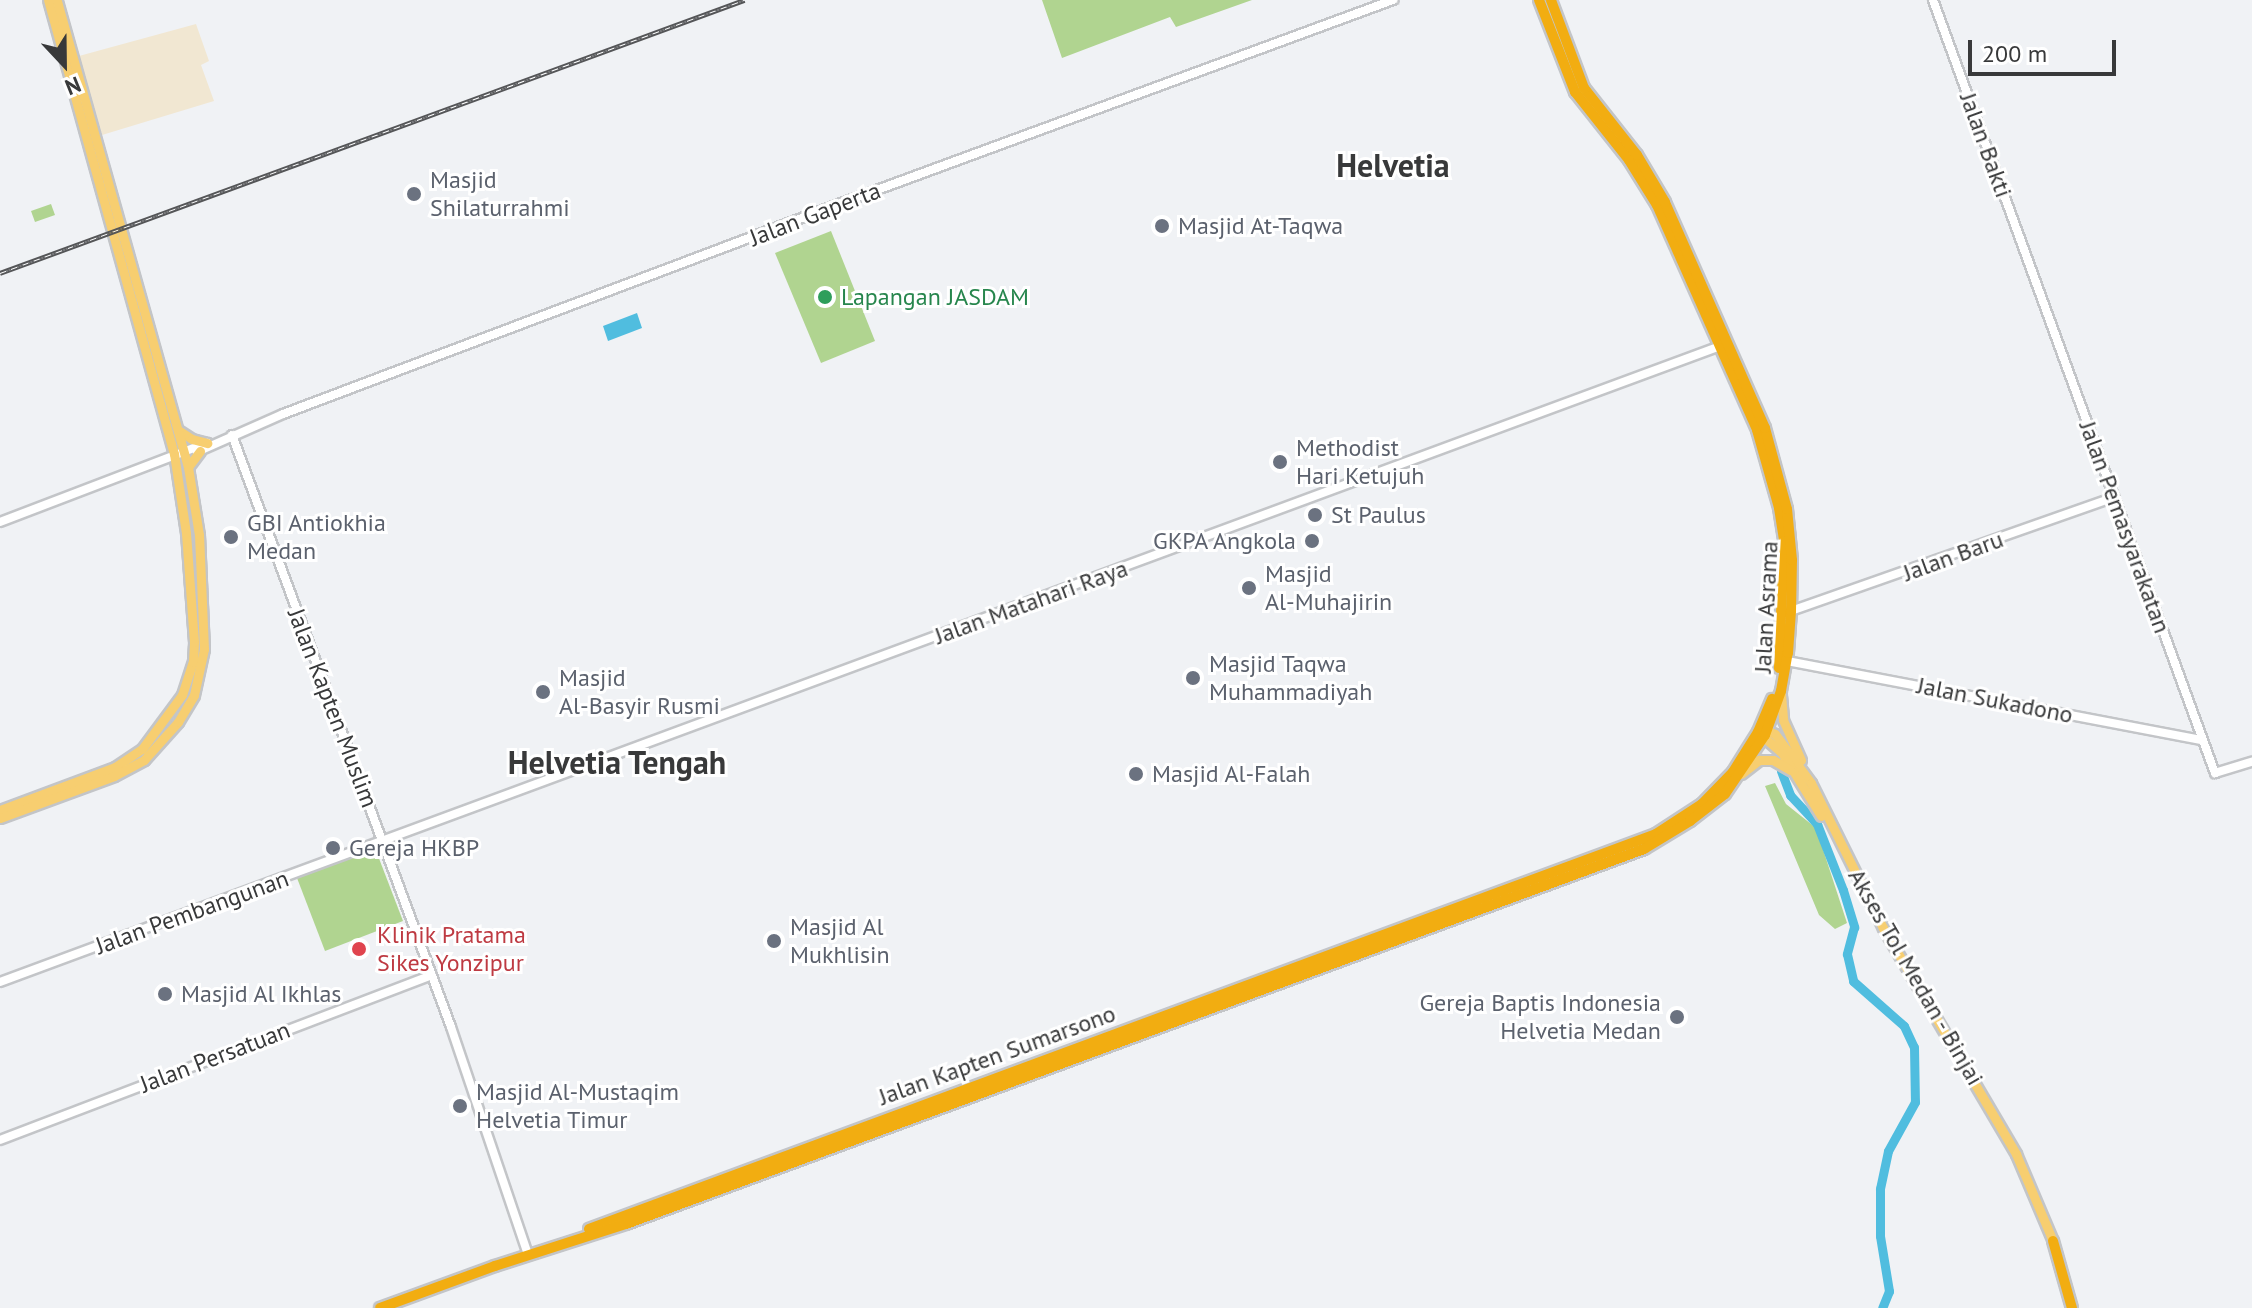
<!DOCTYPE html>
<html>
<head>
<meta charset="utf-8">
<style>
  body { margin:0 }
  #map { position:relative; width:2252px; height:1308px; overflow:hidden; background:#f0f2f5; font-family:"PT Sans",sans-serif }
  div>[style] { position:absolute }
  .commercial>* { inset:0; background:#f1e7d2 }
  .green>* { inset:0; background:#b0d490 }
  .water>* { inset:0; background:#50bddf }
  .river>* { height:9px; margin:-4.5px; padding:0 4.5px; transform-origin:4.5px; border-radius:4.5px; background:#50bddf }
  .roads { filter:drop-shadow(2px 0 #c3c5c8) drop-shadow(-2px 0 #c3c5c8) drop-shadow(0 2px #c3c5c8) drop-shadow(0 -2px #c3c5c8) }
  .secondary>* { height:8px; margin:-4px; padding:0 4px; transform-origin:4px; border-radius:4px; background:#fff }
  .primary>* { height:9px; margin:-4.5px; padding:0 4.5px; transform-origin:4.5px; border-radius:4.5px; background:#f7ce70 }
  .highway>* { height:10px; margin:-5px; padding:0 5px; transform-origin:5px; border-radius:5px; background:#f2ad11 }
  .rail>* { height:5px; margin-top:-2.5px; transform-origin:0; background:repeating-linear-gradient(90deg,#fff 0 6px,#555658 0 12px); box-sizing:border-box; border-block:2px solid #555658 }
  .dots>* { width:22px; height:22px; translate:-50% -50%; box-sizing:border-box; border:4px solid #fff; border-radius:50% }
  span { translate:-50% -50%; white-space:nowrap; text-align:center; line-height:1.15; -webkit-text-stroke:6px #fff; paint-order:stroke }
  .street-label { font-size:24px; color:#38393a }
  .worship-label { font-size:24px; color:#5b616d }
  .left { translate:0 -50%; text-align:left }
  .right { translate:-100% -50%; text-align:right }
  .leisure-label { font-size:24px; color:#27864d }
  .health-label { font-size:24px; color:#be3a42 }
  .district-label { font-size:32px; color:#38393a; font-weight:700 }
  .north { position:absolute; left:24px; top:24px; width:80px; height:80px; -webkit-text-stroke:6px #fff; paint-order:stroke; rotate:158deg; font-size:22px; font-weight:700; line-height:32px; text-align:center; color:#38393a }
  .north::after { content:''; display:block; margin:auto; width:28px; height:36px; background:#38393a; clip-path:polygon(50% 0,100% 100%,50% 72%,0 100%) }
  .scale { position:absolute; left:1968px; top:40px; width:148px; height:36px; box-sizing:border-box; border:4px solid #38393a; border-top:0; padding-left:10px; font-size:24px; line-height:28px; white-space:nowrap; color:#38393a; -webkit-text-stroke:6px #fff; paint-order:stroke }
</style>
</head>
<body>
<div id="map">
  <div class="commercial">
    <div style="clip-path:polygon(196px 24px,209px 61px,201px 65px,214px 101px,102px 135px,79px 56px)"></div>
  </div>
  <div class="green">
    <div style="clip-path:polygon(1042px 0,1252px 0,1176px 27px,1170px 17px,1062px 58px)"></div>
    <div style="clip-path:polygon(51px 204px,55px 215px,35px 222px,31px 211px)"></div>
    <div style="clip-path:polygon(831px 231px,875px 341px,821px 363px,775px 253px)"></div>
    <div style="clip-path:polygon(1775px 783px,1786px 804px,1816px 828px,1847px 923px,1835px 929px,1819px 915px,1765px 786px)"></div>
    <div style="clip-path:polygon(375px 848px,403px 921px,325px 951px,297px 878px)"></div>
  </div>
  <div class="water">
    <div style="clip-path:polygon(637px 313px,642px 328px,608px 341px,603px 326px)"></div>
  </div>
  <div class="river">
    <div style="left:1781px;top:771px;width:26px;rotate:69deg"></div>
    <div style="left:1790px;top:795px;width:40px;rotate:47deg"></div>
    <div style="left:1817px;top:824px;width:71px;rotate:68.5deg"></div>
    <div style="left:1843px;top:890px;width:39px;rotate:73deg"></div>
    <div style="left:1854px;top:927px;width:28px;rotate:105deg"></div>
    <div style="left:1847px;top:954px;width:28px;rotate:77deg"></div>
    <div style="left:1853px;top:981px;width:68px;rotate:41.4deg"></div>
    <div style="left:1904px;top:1026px;width:23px;rotate:65deg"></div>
    <div style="left:1914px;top:1047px;width:55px;rotate:89deg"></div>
    <div style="left:1915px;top:1102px;width:56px;rotate:118.9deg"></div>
    <div style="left:1888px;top:1151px;width:39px;rotate:102deg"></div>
    <div style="left:1880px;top:1189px;width:47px;rotate:90deg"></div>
    <div style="left:1880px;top:1236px;width:56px;rotate:80.7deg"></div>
    <div style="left:1889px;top:1291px;width:18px;rotate:112deg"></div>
  </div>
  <div class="roads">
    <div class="secondary">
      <div style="left:1933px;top:0;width:823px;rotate:69.96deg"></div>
      <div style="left:2215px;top:773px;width:39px;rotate:-17deg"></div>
      <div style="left:232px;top:435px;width:631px;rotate:69.7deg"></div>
      <div style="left:451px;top:1027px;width:240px;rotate:71.3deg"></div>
      <div style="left:197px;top:452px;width:94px;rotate:-23.8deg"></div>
      <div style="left:283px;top:414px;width:591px;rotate:-20.7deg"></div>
      <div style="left:836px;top:205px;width:594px;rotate:-20.21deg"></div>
      <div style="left:0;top:522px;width:222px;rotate:-20.9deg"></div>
      <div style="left:1791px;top:611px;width:343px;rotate:-19.4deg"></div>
      <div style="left:1787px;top:661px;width:423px;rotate:10.8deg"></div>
      <div style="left:0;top:982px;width:1832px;rotate:-20.29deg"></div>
      <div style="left:0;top:1140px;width:462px;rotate:-20.9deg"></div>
    </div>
    <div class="primary">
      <div style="left:178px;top:430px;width:17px;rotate:33deg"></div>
      <div style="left:192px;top:439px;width:16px;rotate:15deg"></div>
      <div style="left:188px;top:467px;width:20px;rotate:-53deg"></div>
      <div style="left:1781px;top:695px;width:25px;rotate:85deg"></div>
      <div style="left:1783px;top:720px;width:44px;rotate:65.8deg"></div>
      <div style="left:1763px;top:728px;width:13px;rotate:27deg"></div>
      <div style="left:1775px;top:734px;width:61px;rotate:53.7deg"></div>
      <div style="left:1811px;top:783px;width:162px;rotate:63.6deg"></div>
      <div style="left:1883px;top:928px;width:262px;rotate:59.5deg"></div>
      <div style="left:2016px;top:1154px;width:95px;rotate:67deg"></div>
      <div style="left:1759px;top:733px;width:30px;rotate:41deg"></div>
      <div style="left:1782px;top:753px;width:74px;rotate:58.2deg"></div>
      <div style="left:1741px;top:774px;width:23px;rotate:-38deg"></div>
      <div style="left:1759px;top:760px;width:14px"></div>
      <div style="left:1773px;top:760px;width:20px;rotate:30deg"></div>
      <div style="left:0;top:810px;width:123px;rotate:-20.5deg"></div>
      <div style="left:115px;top:767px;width:32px;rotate:-34deg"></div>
      <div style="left:142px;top:749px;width:67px;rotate:-53.5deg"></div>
      <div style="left:182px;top:695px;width:35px;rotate:-72deg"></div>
      <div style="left:193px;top:662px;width:20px;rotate:-87deg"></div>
      <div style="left:194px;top:642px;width:109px;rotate:-94.2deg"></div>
      <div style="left:186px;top:533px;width:80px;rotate:-98.6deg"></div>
      <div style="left:174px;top:454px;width:471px;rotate:-105.5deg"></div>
      <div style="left:0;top:818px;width:121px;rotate:-20.2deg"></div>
      <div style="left:114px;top:776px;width:34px;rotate:-28deg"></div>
      <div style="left:144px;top:760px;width:51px;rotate:-48.2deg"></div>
      <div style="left:178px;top:722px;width:31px;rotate:-59deg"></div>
      <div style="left:194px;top:695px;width:47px;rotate:-77.7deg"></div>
      <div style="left:204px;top:649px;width:114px;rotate:-92.5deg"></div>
      <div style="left:199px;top:535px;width:69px;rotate:-99.2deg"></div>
      <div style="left:188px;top:467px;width:485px;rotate:-105.7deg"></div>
    </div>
    <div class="highway">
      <div style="left:1539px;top:0;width:99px;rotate:68.6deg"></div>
      <div style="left:1575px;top:92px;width:87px;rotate:51.5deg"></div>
      <div style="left:1629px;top:160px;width:53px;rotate:58.1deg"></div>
      <div style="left:1657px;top:205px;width:246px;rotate:66deg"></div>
      <div style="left:1757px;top:430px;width:81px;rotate:74.2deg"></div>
      <div style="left:1779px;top:508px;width:33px;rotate:81deg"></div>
      <div style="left:1784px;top:541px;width:127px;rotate:92.3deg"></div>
      <div style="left:589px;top:1229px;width:1138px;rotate:-20.31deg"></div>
      <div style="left:1656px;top:834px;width:55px;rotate:-33.1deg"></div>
      <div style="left:1702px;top:804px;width:45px;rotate:-45.9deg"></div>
      <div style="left:1733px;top:772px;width:47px;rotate:-58deg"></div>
      <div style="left:1758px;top:732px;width:36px;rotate:-67deg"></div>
      <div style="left:2053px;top:1241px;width:70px;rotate:74.2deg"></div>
      <div style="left:380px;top:1308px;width:122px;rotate:-20.1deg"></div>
      <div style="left:495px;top:1266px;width:138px;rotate:-17.8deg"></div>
      <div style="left:626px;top:1224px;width:1085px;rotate:-20.22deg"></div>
      <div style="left:1644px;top:849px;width:54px;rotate:-31.3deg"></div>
      <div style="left:1690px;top:821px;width:44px;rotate:-37.6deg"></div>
      <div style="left:1725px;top:794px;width:71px;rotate:-55.9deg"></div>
      <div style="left:1765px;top:735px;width:47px;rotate:-70deg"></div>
      <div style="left:1781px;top:691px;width:39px;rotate:-80deg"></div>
      <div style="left:1788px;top:653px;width:42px;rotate:-85.9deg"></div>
      <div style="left:1791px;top:611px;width:51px;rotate:-88.9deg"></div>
      <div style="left:1792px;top:560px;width:51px;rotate:-95.6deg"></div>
      <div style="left:1787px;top:509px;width:84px;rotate:-105.2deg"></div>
      <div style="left:1765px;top:428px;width:247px;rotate:-113.9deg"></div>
      <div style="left:1665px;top:202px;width:55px;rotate:-120.8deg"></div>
      <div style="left:1637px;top:155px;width:85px;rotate:-128.3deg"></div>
      <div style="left:1584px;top:88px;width:94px;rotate:-110.6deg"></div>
    </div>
  </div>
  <div class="rail">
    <div style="left:0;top:273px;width:793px;rotate:-20.15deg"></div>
  </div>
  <div class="dots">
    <div style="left:414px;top:194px;background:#6b7280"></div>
    <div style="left:1162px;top:226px;background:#6b7280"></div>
    <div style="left:825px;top:297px;background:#2e9e5b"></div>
    <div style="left:1280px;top:462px;background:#6b7280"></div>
    <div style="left:1315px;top:515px;background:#6b7280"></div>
    <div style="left:231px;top:537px;background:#6b7280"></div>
    <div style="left:1312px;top:541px;background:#6b7280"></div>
    <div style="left:1249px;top:588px;background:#6b7280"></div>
    <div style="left:1193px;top:678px;background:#6b7280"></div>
    <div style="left:543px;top:692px;background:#6b7280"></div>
    <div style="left:1136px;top:774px;background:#6b7280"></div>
    <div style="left:333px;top:848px;background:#6b7280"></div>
    <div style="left:774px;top:941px;background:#6b7280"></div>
    <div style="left:359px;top:949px;background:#e0444e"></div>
    <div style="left:165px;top:994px;background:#6b7280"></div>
    <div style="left:1677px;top:1017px;background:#6b7280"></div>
    <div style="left:460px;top:1106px;background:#6b7280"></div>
  </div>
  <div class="street-label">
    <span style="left:1986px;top:145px;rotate:70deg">Jalan Bakti</span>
    <span style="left:815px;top:214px;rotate:-21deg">Jalan Gaperta</span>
    <span style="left:2125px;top:527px;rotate:70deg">Jalan Pemasyarakatan</span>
    <span style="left:1953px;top:556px;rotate:-20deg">Jalan Baru</span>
    <span style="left:1031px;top:602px;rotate:-20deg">Jalan Matahari Raya</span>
    <span style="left:1766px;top:607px;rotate:-87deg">Jalan Asrama</span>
    <span style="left:1995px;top:700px;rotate:11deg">Jalan Sukadono</span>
    <span style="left:333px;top:708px;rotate:69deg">Jalan Kapten Muslim</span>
    <span style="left:192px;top:912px;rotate:-20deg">Jalan Pembangunan</span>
    <span style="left:1916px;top:977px;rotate:60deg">Akses Tol Medan - Binjai</span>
    <span style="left:997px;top:1055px;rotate:-20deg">Jalan Kapten Sumarsono</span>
    <span style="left:215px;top:1057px;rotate:-21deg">Jalan Persatuan</span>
  </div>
  <div class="worship-label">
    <span class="left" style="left:430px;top:194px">Masjid<br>Shilaturrahmi</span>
    <span class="left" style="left:1178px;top:226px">Masjid At-Taqwa</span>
    <span class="left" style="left:1296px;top:462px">Methodist<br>Hari Ketujuh</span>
    <span class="left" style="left:1331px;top:515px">St Paulus</span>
    <span class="left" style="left:247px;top:537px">GBI Antiokhia<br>Medan</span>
    <span class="right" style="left:1296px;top:541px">GKPA Angkola</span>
    <span class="left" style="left:1265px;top:588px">Masjid<br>Al-Muhajirin</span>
    <span class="left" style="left:1209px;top:678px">Masjid Taqwa<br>Muhammadiyah</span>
    <span class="left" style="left:559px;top:692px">Masjid<br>Al-Basyir Rusmi</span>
    <span class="left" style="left:1152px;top:774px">Masjid Al-Falah</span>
    <span class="left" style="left:349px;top:848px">Gereja HKBP</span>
    <span class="left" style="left:790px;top:941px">Masjid Al<br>Mukhlisin</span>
    <span class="left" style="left:181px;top:994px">Masjid Al Ikhlas</span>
    <span class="right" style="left:1661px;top:1017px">Gereja Baptis Indonesia<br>Helvetia Medan</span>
    <span class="left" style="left:476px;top:1106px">Masjid Al-Mustaqim<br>Helvetia Timur</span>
  </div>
  <div class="leisure-label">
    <span class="left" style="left:841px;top:297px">Lapangan JASDAM</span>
  </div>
  <div class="health-label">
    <span class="left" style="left:377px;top:949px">Klinik Pratama<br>Sikes Yonzipur</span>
  </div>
  <div class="district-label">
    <span style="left:1393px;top:165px">Helvetia</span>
    <span style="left:617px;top:762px">Helvetia Tengah</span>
  </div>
  <div class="north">N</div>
  <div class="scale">200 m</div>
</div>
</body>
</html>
